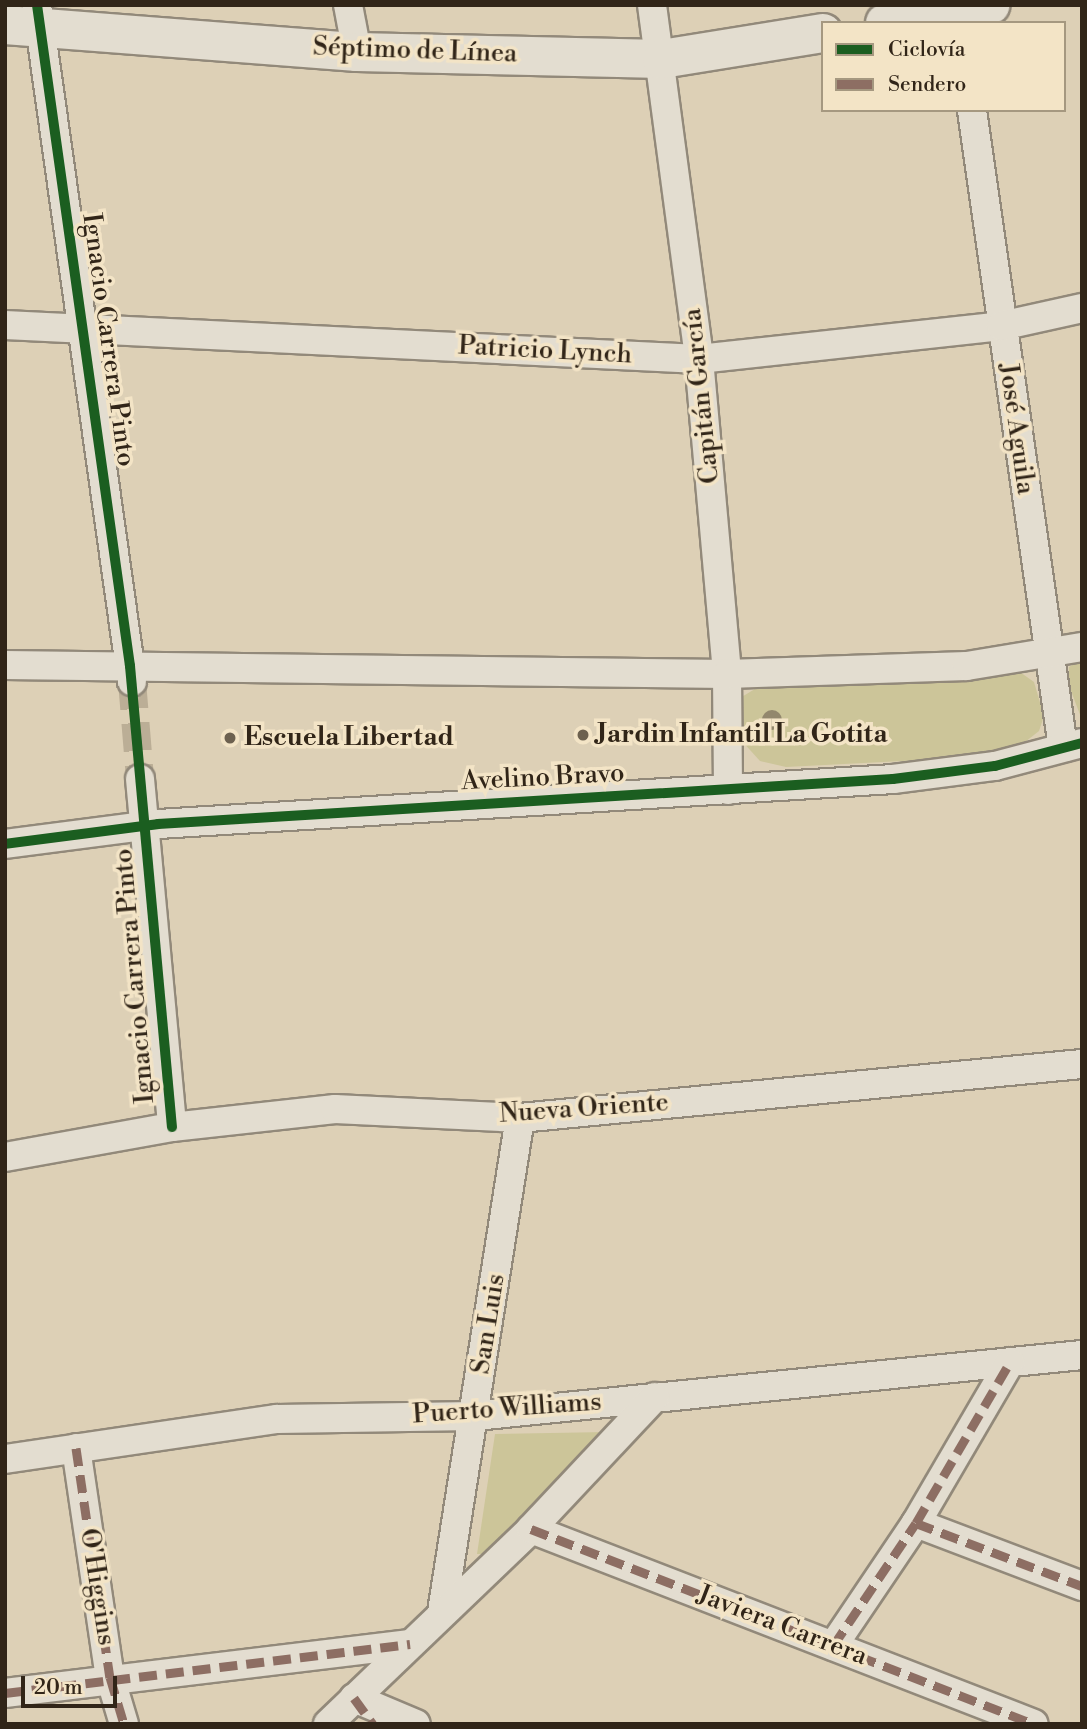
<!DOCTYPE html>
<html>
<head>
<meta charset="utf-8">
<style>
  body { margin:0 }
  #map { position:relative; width:1087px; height:1729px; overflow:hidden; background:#ddd0b6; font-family:"Libre Bodoni",serif }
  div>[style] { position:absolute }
  .green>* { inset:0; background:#ccc599 }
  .street-tunnel>* { height:28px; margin-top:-14px; transform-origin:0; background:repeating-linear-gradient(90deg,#bbae96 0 28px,transparent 0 42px) }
  .roads { filter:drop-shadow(2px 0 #92897a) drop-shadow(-2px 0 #92897a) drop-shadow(0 2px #92897a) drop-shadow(0 -2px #92897a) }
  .street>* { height:28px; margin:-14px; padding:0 14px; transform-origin:14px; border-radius:14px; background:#e3ddd0 }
  .secondary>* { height:38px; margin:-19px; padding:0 19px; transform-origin:19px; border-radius:19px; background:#e3ddd0 }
  .quiet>* { height:9px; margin-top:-4.5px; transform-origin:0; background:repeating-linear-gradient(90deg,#8d6e63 0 18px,transparent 0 27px) }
  .cycleway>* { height:10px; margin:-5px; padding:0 5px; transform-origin:5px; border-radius:5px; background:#1b5e20 }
  .trees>* { width:20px; height:20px; margin:-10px; border-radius:50%; background:#92876d }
  .dots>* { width:19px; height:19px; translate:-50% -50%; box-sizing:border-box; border:4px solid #f3e4c6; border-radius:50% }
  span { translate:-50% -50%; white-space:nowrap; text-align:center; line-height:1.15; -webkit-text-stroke:7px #f3e4c6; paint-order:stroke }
  .street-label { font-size:26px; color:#312518 }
  .poi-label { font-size:26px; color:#312518; font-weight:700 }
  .left { translate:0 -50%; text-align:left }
  .frame { position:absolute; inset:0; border:7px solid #312518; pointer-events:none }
  .legend { position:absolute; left:821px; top:21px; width:245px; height:91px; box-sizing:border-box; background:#f3e4c6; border:2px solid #a59880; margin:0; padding:9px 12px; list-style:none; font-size:21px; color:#312518 }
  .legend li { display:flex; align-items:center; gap:14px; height:35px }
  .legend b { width:35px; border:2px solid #a59880 }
  .scale { position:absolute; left:21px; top:1676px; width:96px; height:32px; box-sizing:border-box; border:4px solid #312518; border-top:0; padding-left:9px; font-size:21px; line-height:24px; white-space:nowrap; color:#312518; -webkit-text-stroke:5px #f3e4c6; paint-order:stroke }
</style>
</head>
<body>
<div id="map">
  <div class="green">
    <div style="clip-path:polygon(1082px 659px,1082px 720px,1068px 683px,1069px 667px)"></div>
    <div style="clip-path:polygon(1017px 670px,1034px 682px,1044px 716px,1039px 731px,1020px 746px,922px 760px,786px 767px,760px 761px,740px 739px,740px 698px,770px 680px)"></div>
    <div style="clip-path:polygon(607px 1432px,487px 1554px,477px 1554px,495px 1434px)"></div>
  </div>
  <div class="street-tunnel">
    <div style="left:132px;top:681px;width:98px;rotate:85.3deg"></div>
  </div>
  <div class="roads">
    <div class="street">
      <div style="left:37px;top:5px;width:683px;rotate:82deg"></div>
      <div style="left:348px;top:5px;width:48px;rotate:79.2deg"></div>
      <div style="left:652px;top:5px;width:357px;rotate:82.4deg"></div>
      <div style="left:699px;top:359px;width:316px;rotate:84.9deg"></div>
      <div style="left:727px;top:674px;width:116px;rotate:89.5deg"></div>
      <div style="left:972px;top:110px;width:644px;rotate:81.88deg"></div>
      <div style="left:5px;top:325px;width:695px;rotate:2.8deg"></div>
      <div style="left:699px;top:359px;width:304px;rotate:-6.2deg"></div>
      <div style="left:1001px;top:326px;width:83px;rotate:-12.5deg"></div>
      <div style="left:5px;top:665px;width:722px;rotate:0.71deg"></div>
      <div style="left:727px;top:674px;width:240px;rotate:-1.9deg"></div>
      <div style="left:967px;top:666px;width:117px;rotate:-9.4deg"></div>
      <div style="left:140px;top:779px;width:349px;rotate:84.7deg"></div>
      <div style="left:5px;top:844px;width:154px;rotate:-7.4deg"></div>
      <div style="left:158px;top:824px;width:736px;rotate:-3.5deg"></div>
      <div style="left:893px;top:779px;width:103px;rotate:-7.3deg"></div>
      <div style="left:995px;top:766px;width:90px;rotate:-14.8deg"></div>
      <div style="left:5px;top:1157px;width:170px;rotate:-10.2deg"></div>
      <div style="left:172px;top:1127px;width:164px;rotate:-6.3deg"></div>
      <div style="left:335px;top:1109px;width:185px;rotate:2.8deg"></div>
      <div style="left:520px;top:1118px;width:565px;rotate:-5.49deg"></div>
      <div style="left:76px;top:1448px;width:232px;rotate:81.6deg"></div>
      <div style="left:110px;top:1677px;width:49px;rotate:73.4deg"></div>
      <div style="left:5px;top:1459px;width:275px;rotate:-8.4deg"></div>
      <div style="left:277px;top:1419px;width:198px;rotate:-0.9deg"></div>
      <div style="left:475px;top:1416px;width:610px;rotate:-5.74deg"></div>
      <div style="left:916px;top:1523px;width:178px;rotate:20.8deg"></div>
      <div style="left:531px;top:1529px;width:539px;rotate:21.19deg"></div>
      <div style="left:442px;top:1612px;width:500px;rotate:-81.03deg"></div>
      <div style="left:833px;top:1646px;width:148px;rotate:-56deg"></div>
      <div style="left:916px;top:1523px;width:186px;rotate:-59.7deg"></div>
      <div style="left:5px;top:1693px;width:408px;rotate:-6.9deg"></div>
      <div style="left:354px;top:1698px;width:67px;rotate:22.8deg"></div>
      <div style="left:328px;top:1724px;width:281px;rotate:-43.8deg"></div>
      <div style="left:531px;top:1529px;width:181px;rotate:-46.8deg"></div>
    </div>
    <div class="secondary">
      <div style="left:885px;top:23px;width:107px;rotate:-9.7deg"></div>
      <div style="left:5px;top:25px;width:353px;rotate:4.4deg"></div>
      <div style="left:357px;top:52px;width:305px;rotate:1.3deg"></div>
      <div style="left:662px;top:59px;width:163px;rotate:-9.2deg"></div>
    </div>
  </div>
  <div class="quiet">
    <div style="left:76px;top:1448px;width:232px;rotate:81.6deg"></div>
    <div style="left:110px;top:1677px;width:49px;rotate:73.4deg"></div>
    <div style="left:916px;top:1523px;width:178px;rotate:20.8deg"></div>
    <div style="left:531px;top:1529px;width:539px;rotate:21.19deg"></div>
    <div style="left:833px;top:1646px;width:148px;rotate:-56deg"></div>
    <div style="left:916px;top:1523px;width:186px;rotate:-59.7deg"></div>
    <div style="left:5px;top:1693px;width:408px;rotate:-6.9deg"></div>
    <div style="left:354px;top:1698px;width:32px;rotate:54deg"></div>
  </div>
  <div class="cycleway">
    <div style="left:37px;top:5px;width:668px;rotate:81.99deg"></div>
    <div style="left:130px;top:666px;width:463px;rotate:84.8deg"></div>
    <div style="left:5px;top:844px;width:154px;rotate:-7.4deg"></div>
    <div style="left:158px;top:824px;width:736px;rotate:-3.5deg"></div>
    <div style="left:893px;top:779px;width:103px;rotate:-7.3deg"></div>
    <div style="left:995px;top:766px;width:90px;rotate:-14.8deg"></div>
  </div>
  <div class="trees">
    <div style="left:772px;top:720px"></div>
  </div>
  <div class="dots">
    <div style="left:583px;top:735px;background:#6d614f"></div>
    <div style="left:230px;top:738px;background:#6d614f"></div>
  </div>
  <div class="street-label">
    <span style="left:415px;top:51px;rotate:2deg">Séptimo de Línea</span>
    <span style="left:108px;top:340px;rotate:82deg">Ignacio Carrera Pinto</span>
    <span style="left:545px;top:351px;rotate:3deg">Patricio Lynch</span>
    <span style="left:702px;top:396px;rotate:-96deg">Capitán García</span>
    <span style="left:1016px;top:429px;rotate:82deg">José Aguila</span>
    <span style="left:543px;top:778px;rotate:-3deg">Avelino Bravo</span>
    <span style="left:135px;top:976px;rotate:-95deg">Ignacio Carrera Pinto</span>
    <span style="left:584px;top:1109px;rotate:-4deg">Nueva Oriente</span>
    <span style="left:489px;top:1324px;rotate:-81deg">San Luis</span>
    <span style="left:507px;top:1409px;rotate:-4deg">Puerto Williams</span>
    <span style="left:97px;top:1587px;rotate:81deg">O'Higgins</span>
    <span style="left:782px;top:1626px;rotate:21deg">Javiera Carrera</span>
  </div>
  <div class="poi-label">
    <span class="left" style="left:597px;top:735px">Jardin Infantil La Gotita</span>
    <span class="left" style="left:244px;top:738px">Escuela Libertad</span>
  </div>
  <div class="frame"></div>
  <ul class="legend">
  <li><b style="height:9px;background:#1b5e20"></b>Ciclovía</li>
  <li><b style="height:9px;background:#8d6e63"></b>Sendero</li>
  </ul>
  <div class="scale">20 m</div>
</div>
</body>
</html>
